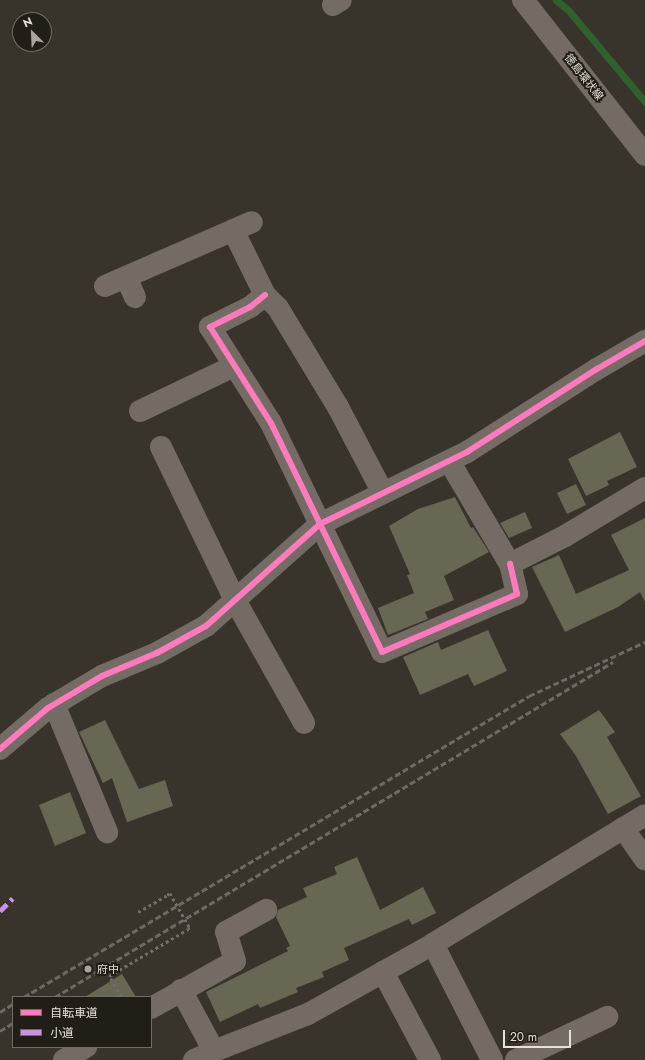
<!DOCTYPE html>
<html>
<head>
<meta charset="utf-8">
<style>
  body { margin:0 }
  #map { position:relative; width:645px; height:1060px; overflow:hidden; background:#38342c; font-family:Jost,"Noto Sans JP",sans-serif }
  div>[style] { position:absolute }
  .stream>* { height:7px; margin:-3.5px; padding:0 3.5px; transform-origin:3.5px; border-radius:3.5px; background:#30612d }
  .building>* { inset:0; background:#676754 }
  .path>* { height:2.5px; margin-top:-1.25px; transform-origin:0; background:repeating-linear-gradient(90deg,#746e68 0 3px,transparent 0 6px) }
  .minor>* { height:22px; margin:-11px; padding:0 11px; transform-origin:11px; border-radius:11px; background:#746b64 }
  .major>* { height:22px; margin:-11px; padding:0 11px; transform-origin:11px; border-radius:11px; background:#746b63 }
  .rail>* { height:3px; margin-top:-1.5px; transform-origin:0; background:repeating-linear-gradient(90deg,#6f6963 0 6px,transparent 0 9px) }
  .path-bridge>* { height:2.5px; margin-top:-1.25px; transform-origin:0; background:repeating-linear-gradient(90deg,#746e68 0 3px,transparent 0 6px) }
  .quiet>* { height:5px; margin-top:-2.5px; transform-origin:0; background:repeating-linear-gradient(90deg,#ce8fe9 0 10px,transparent 0 15px) }
  .cycleway>* { height:6px; margin:-3px; padding:0 3px; transform-origin:3px; border-radius:3px; background:#fd7abc }
  .dots>* { width:11px; height:11px; translate:-50% -50%; box-sizing:border-box; border:2px solid #211d17; border-radius:50% }
  span { translate:-50% -50%; white-space:nowrap; text-align:center; line-height:1.15; -webkit-text-stroke:4px #211d17; paint-order:stroke }
  .street-label { font-size:11px; color:#e7e2d9 }
  .poi-label { font-size:11px; color:#e7e2d9 }
  .left { translate:0 -50%; text-align:left }
  .legend { position:absolute; left:12px; top:996px; width:140px; height:52px; box-sizing:border-box; background:#211d17; border:1px solid #706c65; margin:0; padding:5px 7px; list-style:none; font-size:12px; color:#e7e2d9 }
  .legend li { display:flex; align-items:center; gap:8px; height:20px }
  .legend b { width:20px; border:1px solid #706c65 }
  .north { position:absolute; left:12px; top:12px; width:40px; height:40px; box-sizing:border-box; background:#211d17; border:1px solid #706c65; border-radius:50%; rotate:336deg; font-size:11px; font-weight:700; line-height:16px; text-align:center; color:#e7e2d9 }
  .north::after { content:''; display:block; margin:auto; width:14px; height:18px; background:#aaa59c; clip-path:polygon(50% 0,100% 100%,50% 72%,0 100%) }
  .scale { position:absolute; left:503px; top:1030px; width:68px; height:18px; box-sizing:border-box; border:2px solid #e7e2d9; border-top:0; padding-left:5px; font-size:12px; line-height:14px; white-space:nowrap; color:#e7e2d9; -webkit-text-stroke:3px #211d17; paint-order:stroke }
</style>
</head>
<body>
<div id="map">
  <div class="stream">
    <div style="left:556px;top:0;width:17px;rotate:40deg"></div>
    <div style="left:569px;top:11px;width:119px;rotate:50.1deg"></div>
  </div>
  <div class="building">
    <div style="clip-path:polygon(620px 432px,637px 467px,607px 481px,609px 485px,586px 496px,568px 459px)"></div>
    <div style="clip-path:polygon(576px 484px,586px 505px,567px 514px,557px 493px)"></div>
    <div style="clip-path:polygon(455px 497px,471px 528px,473px 527px,489px 552px,444px 576px,454px 600px,425px 612px,428px 619px,388px 635px,378px 608px,414px 593px,407px 575px,410px 574px,389px 526px,418px 509px)"></div>
    <div style="clip-path:polygon(525px 512px,532px 528px,509px 538px,500px 523px)"></div>
    <div style="clip-path:polygon(645px 518px,645px 602px,640px 592px,618px 607px,565px 632px,532px 567px,559px 555px,576px 594px,629px 570px,611px 535px)"></div>
    <div style="clip-path:polygon(488px 630px,507px 671px,474px 686px,468px 674px,420px 695px,403px 657px,438px 642px,441px 650px)"></div>
    <div style="clip-path:polygon(599px 710px,615px 732px,607px 737px,641px 796px,608px 814px,576px 756px,560px 734px)"></div>
    <div style="clip-path:polygon(105px 720px,139px 789px,165px 780px,173px 806px,127px 822px,112px 778px,103px 783px,79px 732px)"></div>
    <div style="clip-path:polygon(70px 792px,86px 833px,55px 846px,39px 805px)"></div>
    <div style="clip-path:polygon(357px 857px,380px 910px,423px 887px,436px 913px,412px 925px,409px 919px,344px 948px,349px 960px,322px 972px,324px 977px,296px 988px,298px 992px,260px 1008px,258px 1004px,220px 1022px,206px 992px,288px 951px,286px 948px,290px 946px,276px 917px,278px 910px,307px 897px,303px 888px,337px 874px,334px 867px)"></div>
    <div style="clip-path:polygon(122px 974px,136px 997px,85px 997px)"></div>
  </div>
  <div class="path">
    <div style="left:138px;top:912px;width:34px;rotate:-30deg"></div>
    <div style="left:121px;top:997px;width:24px;rotate:-120deg"></div>
    <div style="left:109px;top:976px;width:92px;rotate:-30.7deg"></div>
  </div>
  <div class="minor">
    <div style="left:333px;top:5px;width:9px;rotate:-32deg"></div>
    <div style="left:233px;top:230px;width:72px;rotate:63.8deg"></div>
    <div style="left:265px;top:295px;width:18px;rotate:45deg"></div>
    <div style="left:278px;top:308px;width:116px;rotate:58.8deg"></div>
    <div style="left:338px;top:407px;width:97px;rotate:62.4deg"></div>
    <div style="left:126px;top:277px;width:22px;rotate:66deg"></div>
    <div style="left:105px;top:286px;width:160px;rotate:-23.5deg"></div>
    <div style="left:265px;top:295px;width:19px;rotate:141deg"></div>
    <div style="left:250px;top:307px;width:45px;rotate:153.4deg"></div>
    <div style="left:210px;top:327px;width:114px;rotate:57.6deg"></div>
    <div style="left:271px;top:423px;width:254px;rotate:64.1deg"></div>
    <div style="left:382px;top:652px;width:147px;rotate:-23.2deg"></div>
    <div style="left:517px;top:594px;width:31px;rotate:-103deg"></div>
    <div style="left:140px;top:411px;width:104px;rotate:-25.6deg"></div>
    <div style="left:161px;top:447px;width:170px;rotate:64.2deg"></div>
    <div style="left:235px;top:600px;width:141px;rotate:60.7deg"></div>
    <div style="left:449px;top:461px;width:120px;rotate:59.4deg"></div>
    <div style="left:510px;top:564px;width:62px;rotate:-27deg"></div>
    <div style="left:565px;top:536px;width:93px;rotate:-31deg"></div>
    <div style="left:54px;top:704px;width:139px;rotate:67.5deg"></div>
    <div style="left:0;top:749px;width:63px;rotate:-40.5deg"></div>
    <div style="left:48px;top:708px;width:63px;rotate:-30.7deg"></div>
    <div style="left:102px;top:676px;width:60px;rotate:-22.7deg"></div>
    <div style="left:157px;top:653px;width:56px;rotate:-28.9deg"></div>
    <div style="left:206px;top:626px;width:153px;rotate:-41.8deg"></div>
    <div style="left:320px;top:524px;width:164px;rotate:-26.1deg"></div>
    <div style="left:467px;top:452px;width:154px;rotate:-32.6deg"></div>
    <div style="left:597px;top:369px;width:56px;rotate:-30.3deg"></div>
    <div style="left:623px;top:828px;width:38px;rotate:55deg"></div>
    <div style="left:433px;top:944px;width:130px;rotate:63deg"></div>
    <div style="left:383px;top:972px;width:100px;rotate:61.9deg"></div>
    <div style="left:181px;top:990px;width:69px;rotate:61.6deg"></div>
    <div style="left:214px;top:1051px;width:101px;rotate:-21.5deg"></div>
    <div style="left:308px;top:1014px;width:143px;rotate:-29.2deg"></div>
    <div style="left:433px;top:944px;width:248px;rotate:-31.3deg"></div>
    <div style="left:151px;top:1008px;width:96px;rotate:-29.2deg"></div>
    <div style="left:235px;top:961px;width:30px;rotate:-107deg"></div>
    <div style="left:226px;top:932px;width:46px;rotate:-28.8deg"></div>
    <div style="left:64px;top:1060px;width:26px;rotate:-31deg"></div>
    <div style="left:194px;top:1060px;width:22px;rotate:-24deg"></div>
    <div style="left:516px;top:1060px;width:101px;rotate:-25.3deg"></div>
  </div>
  <div class="major">
    <div style="left:523px;top:0;width:197px;rotate:51.8deg"></div>
  </div>
  <div class="rail">
    <div style="left:24px;top:997px;width:588px;rotate:-30.8deg"></div>
    <div style="left:529px;top:696px;width:128px;rotate:-25deg"></div>
    <div style="left:55px;top:997px;width:651px;rotate:-30.98deg"></div>
    <div style="left:0;top:1012px;width:15px;rotate:-32deg"></div>
    <div style="left:0;top:1031px;width:15px;rotate:-32deg"></div>
  </div>
  <div class="path-bridge">
    <div style="left:167px;top:895px;width:4px;rotate:-34deg"></div>
    <div style="left:170px;top:893px;width:40px;rotate:60.3deg"></div>
    <div style="left:190px;top:928px;width:2px;rotate:153deg"></div>
  </div>
  <div class="quiet">
    <div style="left:0;top:911px;width:18px;rotate:-45deg"></div>
  </div>
  <div class="cycleway">
    <div style="left:265px;top:295px;width:19px;rotate:141deg"></div>
    <div style="left:250px;top:307px;width:45px;rotate:153.4deg"></div>
    <div style="left:210px;top:327px;width:114px;rotate:57.6deg"></div>
    <div style="left:271px;top:423px;width:254px;rotate:64.1deg"></div>
    <div style="left:382px;top:652px;width:147px;rotate:-23.2deg"></div>
    <div style="left:517px;top:594px;width:31px;rotate:-103deg"></div>
    <div style="left:0;top:749px;width:63px;rotate:-40.5deg"></div>
    <div style="left:48px;top:708px;width:63px;rotate:-30.7deg"></div>
    <div style="left:102px;top:676px;width:60px;rotate:-22.7deg"></div>
    <div style="left:157px;top:653px;width:56px;rotate:-28.9deg"></div>
    <div style="left:206px;top:626px;width:153px;rotate:-41.8deg"></div>
    <div style="left:320px;top:524px;width:164px;rotate:-26.1deg"></div>
    <div style="left:467px;top:452px;width:154px;rotate:-32.6deg"></div>
    <div style="left:597px;top:369px;width:56px;rotate:-30.3deg"></div>
  </div>
  <div class="dots">
    <div style="left:88px;top:969px;background:#aaa59c"></div>
  </div>
  <div class="street-label">
    <span style="left:584px;top:77px;rotate:52deg">徳島環状線</span>
  </div>
  <div class="poi-label">
    <span class="left" style="left:97px;top:969px">府中</span>
  </div>
  <ul class="legend">
  <li><b style="height:5px;background:#fd7abc"></b>自転車道</li>
  <li><b style="height:5px;background:#ce8fe9"></b>小道</li>
  </ul>
  <div class="north">N</div>
  <div class="scale">20 m</div>
</div>
</body>
</html>
